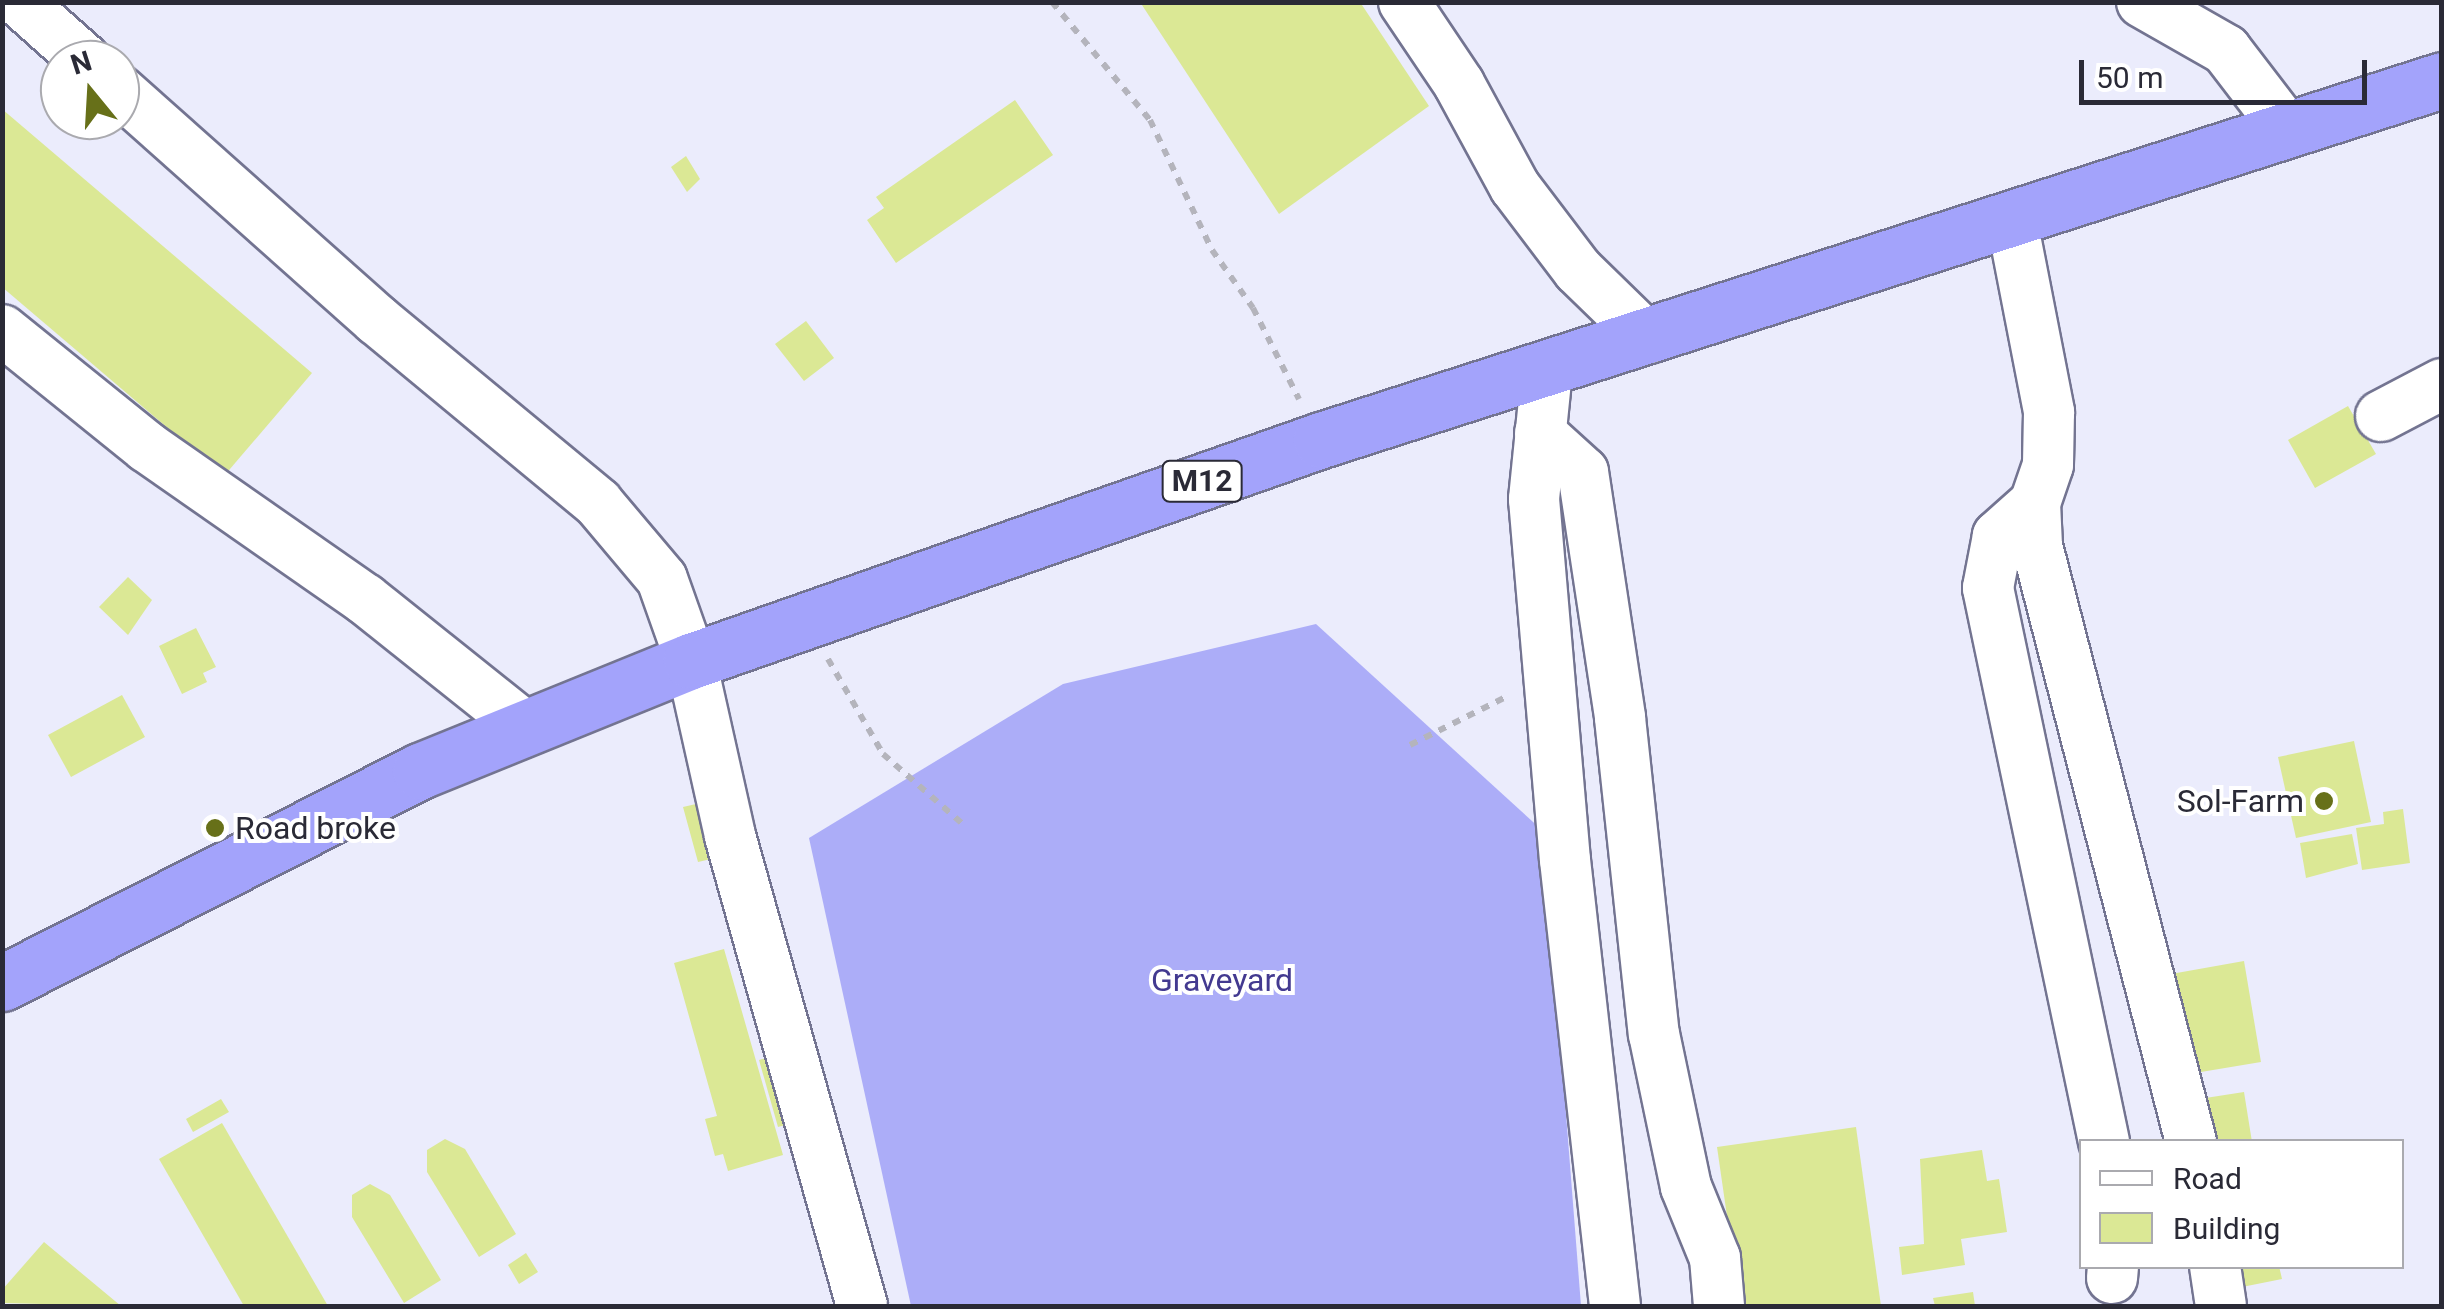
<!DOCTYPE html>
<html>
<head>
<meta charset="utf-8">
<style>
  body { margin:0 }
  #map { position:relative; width:2444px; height:1309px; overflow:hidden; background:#f7f8fe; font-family:Roboto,sans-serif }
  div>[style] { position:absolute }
  .built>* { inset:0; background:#ebecfc }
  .forest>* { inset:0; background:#acadf8 }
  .building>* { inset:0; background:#dbe895 }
  .path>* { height:6px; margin-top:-3px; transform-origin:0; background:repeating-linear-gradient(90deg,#b4b4bc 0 8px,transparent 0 16px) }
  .roads { filter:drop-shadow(2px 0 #737491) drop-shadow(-2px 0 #737491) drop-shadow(0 2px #737491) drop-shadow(0 -2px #737491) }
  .minor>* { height:50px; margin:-25px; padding:0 25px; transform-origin:25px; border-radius:25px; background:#fff }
  .highway>* { height:55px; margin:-27.5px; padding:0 27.5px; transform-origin:27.5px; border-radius:27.5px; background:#a3a3fb }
  .dots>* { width:28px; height:28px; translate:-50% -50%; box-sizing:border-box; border:5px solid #fff; border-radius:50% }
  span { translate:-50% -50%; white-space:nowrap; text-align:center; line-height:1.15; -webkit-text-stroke:8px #fff; paint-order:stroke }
  .shield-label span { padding:2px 8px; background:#fff; border:2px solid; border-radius:8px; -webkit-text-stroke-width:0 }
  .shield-label { font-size:30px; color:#2a2a36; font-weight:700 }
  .poi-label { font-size:32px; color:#2a2a36 }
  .right { translate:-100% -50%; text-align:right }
  .left { translate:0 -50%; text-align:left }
  .park-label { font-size:32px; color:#433a90 }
  .frame { position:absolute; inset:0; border:5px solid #2a2a36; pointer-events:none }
  .legend { position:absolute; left:2079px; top:1139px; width:325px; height:130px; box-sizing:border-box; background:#fff; border:2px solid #aaaaaf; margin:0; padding:12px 18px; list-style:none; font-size:30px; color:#2a2a36 }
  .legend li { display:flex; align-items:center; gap:20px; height:50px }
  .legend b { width:50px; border:2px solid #aaaaaf }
  .north { position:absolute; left:40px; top:40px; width:100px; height:100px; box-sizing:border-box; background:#fff; border:2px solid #aaaaaf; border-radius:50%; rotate:342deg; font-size:28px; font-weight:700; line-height:40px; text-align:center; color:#2a2a36 }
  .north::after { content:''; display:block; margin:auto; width:35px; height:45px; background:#677019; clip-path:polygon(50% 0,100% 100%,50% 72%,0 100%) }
  .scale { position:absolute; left:2079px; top:60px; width:288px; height:45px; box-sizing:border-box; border:5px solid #2a2a36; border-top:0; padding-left:12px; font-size:30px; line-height:35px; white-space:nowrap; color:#2a2a36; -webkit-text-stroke:8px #fff; paint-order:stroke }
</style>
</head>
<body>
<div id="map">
  <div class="built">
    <div style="clip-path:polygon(evenodd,3px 3px,2441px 3px,2441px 1306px,3px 1306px,3px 3px,60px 60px,120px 60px,120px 120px,60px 120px,60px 60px,3px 3px,2082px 1142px,2402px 1142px,2402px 1266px,2082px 1266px,2082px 1142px)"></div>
  </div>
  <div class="forest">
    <div style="clip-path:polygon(1316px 624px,1544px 832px,1581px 1306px,911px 1306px,809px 838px,1063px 684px)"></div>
  </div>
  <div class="building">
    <div style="clip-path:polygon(1140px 2px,1360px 2px,1429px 106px,1279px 214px)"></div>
    <div style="clip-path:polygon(1015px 100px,1053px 155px,896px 263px,867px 220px,884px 208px,876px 197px)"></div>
    <div style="clip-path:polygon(2px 109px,312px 373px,224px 476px,2px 287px)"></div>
    <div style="clip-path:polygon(686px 156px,700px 179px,687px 192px,671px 167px)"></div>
    <div style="clip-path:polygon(806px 321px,834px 358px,804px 381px,775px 344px)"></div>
    <div style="clip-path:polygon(2348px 406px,2376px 454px,2315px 488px,2288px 440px)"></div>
    <div style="clip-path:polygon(128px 577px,152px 600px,128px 635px,99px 607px)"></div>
    <div style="clip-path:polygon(196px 628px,216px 667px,203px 673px,207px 682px,182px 694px,159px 646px)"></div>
    <div style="clip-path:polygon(122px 695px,145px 737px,71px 777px,48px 735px)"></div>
    <div style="clip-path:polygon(2354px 741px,2371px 822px,2296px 838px,2278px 757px)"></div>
    <div style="clip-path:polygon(696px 804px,711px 859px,698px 862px,683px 807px)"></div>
    <div style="clip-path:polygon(2403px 809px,2410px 863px,2362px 870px,2356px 828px,2384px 824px,2383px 812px)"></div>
    <div style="clip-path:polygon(2352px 834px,2358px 864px,2306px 878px,2300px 843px)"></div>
    <div style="clip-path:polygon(724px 949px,783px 1155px,728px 1171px,723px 1154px,715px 1156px,705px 1119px,717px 1116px,674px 963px)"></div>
    <div style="clip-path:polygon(2244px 961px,2261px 1062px,2189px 1074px,2171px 974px)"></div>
    <div style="clip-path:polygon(773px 1056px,792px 1123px,778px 1127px,759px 1060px)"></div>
    <div style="clip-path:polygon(2244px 1092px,2252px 1142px,2206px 1142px,2199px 1099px)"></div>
    <div style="clip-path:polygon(221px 1099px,229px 1112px,193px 1132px,186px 1119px)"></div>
    <div style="clip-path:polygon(222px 1123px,328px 1306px,244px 1306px,159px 1159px)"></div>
    <div style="clip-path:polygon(1856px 1127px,1881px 1306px,1740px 1306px,1717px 1147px)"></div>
    <div style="clip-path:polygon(445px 1139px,465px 1149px,516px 1234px,479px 1257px,427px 1172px,427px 1150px)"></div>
    <div style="clip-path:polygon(1982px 1150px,1987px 1181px,1999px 1179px,2007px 1232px,1961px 1239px,1965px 1265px,1902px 1275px,1899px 1247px,1924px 1244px,1920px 1159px)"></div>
    <div style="clip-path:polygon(370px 1184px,390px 1195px,441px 1280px,404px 1303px,352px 1217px,352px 1195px)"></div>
    <div style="clip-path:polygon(44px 1242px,121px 1306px,2px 1303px,2px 1290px)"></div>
    <div style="clip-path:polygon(526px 1253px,538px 1272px,519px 1284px,508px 1265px)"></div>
    <div style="clip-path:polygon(2227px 1266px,2279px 1266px,2282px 1279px,2232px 1289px)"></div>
    <div style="clip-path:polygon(1973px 1292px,1975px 1306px,1935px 1306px,1933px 1298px)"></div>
  </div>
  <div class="path">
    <div style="left:1052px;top:2px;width:153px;rotate:50.3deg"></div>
    <div style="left:1150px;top:120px;width:144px;rotate:64.5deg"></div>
    <div style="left:1212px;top:250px;width:71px;rotate:54.7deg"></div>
    <div style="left:1253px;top:308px;width:102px;rotate:63.2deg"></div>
    <div style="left:828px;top:659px;width:110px;rotate:59.9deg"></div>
    <div style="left:883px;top:754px;width:111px;rotate:41.3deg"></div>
    <div style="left:1410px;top:745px;width:110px;rotate:-26.6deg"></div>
  </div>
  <div class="roads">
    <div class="minor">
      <div style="left:20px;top:2px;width:87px;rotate:41.7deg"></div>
      <div style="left:1404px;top:2px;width:99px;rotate:56.1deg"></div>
      <div style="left:1459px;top:84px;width:117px;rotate:61.5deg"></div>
      <div style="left:1515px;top:187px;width:104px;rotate:52.8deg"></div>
      <div style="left:1578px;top:270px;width:98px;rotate:44.2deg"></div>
      <div style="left:2142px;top:2px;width:97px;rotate:29.7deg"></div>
      <div style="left:2226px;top:50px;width:103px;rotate:52.5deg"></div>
      <div style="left:120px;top:91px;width:344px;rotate:41.7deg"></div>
      <div style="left:377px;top:320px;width:287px;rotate:39.6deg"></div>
      <div style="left:598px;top:503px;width:99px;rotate:49.9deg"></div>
      <div style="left:662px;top:579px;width:87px;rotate:70.5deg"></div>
      <div style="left:691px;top:661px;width:179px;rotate:77.4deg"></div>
      <div style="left:730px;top:836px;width:488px;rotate:74.3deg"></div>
      <div style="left:2012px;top:221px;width:195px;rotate:79deg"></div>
      <div style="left:2049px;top:412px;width:53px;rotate:91.1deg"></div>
      <div style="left:2048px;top:465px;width:40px;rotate:108.9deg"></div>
      <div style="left:2035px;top:503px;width:43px;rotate:87.3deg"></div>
      <div style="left:2037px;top:546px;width:616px;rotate:75.51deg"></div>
      <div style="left:2px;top:330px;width:186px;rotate:38.9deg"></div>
      <div style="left:147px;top:447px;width:266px;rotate:34.9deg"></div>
      <div style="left:365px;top:599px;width:203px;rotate:38.6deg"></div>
      <div style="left:1547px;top:371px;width:129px;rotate:95.8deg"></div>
      <div style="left:1534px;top:499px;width:362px;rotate:85.1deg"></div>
      <div style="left:1565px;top:860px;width:449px;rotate:83.6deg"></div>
      <div style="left:2381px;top:416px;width:69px;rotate:-27.7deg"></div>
      <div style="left:1540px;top:433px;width:58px;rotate:42.2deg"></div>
      <div style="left:1583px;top:472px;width:249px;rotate:81.4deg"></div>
      <div style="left:1620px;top:718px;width:318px;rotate:83.9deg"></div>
      <div style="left:1654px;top:1034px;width:156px;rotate:78.2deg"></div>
      <div style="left:1686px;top:1187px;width:77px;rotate:67.8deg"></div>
      <div style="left:1715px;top:1258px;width:48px;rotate:85.2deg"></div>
      <div style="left:2035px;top:503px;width:50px;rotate:138.3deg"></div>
      <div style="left:1998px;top:536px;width:53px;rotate:100.9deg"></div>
      <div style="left:1988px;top:588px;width:566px;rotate:78.17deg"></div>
      <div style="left:2215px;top:1266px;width:40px;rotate:81.5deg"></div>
      <div style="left:2112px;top:1278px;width:12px;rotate:-85deg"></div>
    </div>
    <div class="highway">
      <div style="left:2px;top:983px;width:469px;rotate:-26.9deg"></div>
      <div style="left:420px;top:771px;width:292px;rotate:-22.1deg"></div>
      <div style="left:691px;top:661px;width:668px;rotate:-19.33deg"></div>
      <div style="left:1321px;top:440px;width:1177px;rotate:-17.8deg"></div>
    </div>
  </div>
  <div class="dots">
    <div style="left:2324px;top:801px;background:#677019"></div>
    <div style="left:215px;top:828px;background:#677019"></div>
  </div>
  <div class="shield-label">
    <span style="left:1202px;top:481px">M12</span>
  </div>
  <div class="poi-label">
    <span class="right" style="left:2304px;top:801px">Sol-Farm</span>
    <span class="left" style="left:235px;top:828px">Road broke</span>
  </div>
  <div class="park-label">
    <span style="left:1222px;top:980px">Graveyard</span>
  </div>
  <div class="frame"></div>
  <ul class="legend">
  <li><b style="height:12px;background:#fff"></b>Road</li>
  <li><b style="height:28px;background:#dbe895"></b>Building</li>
  </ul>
  <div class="north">N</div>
  <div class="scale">50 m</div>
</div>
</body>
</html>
